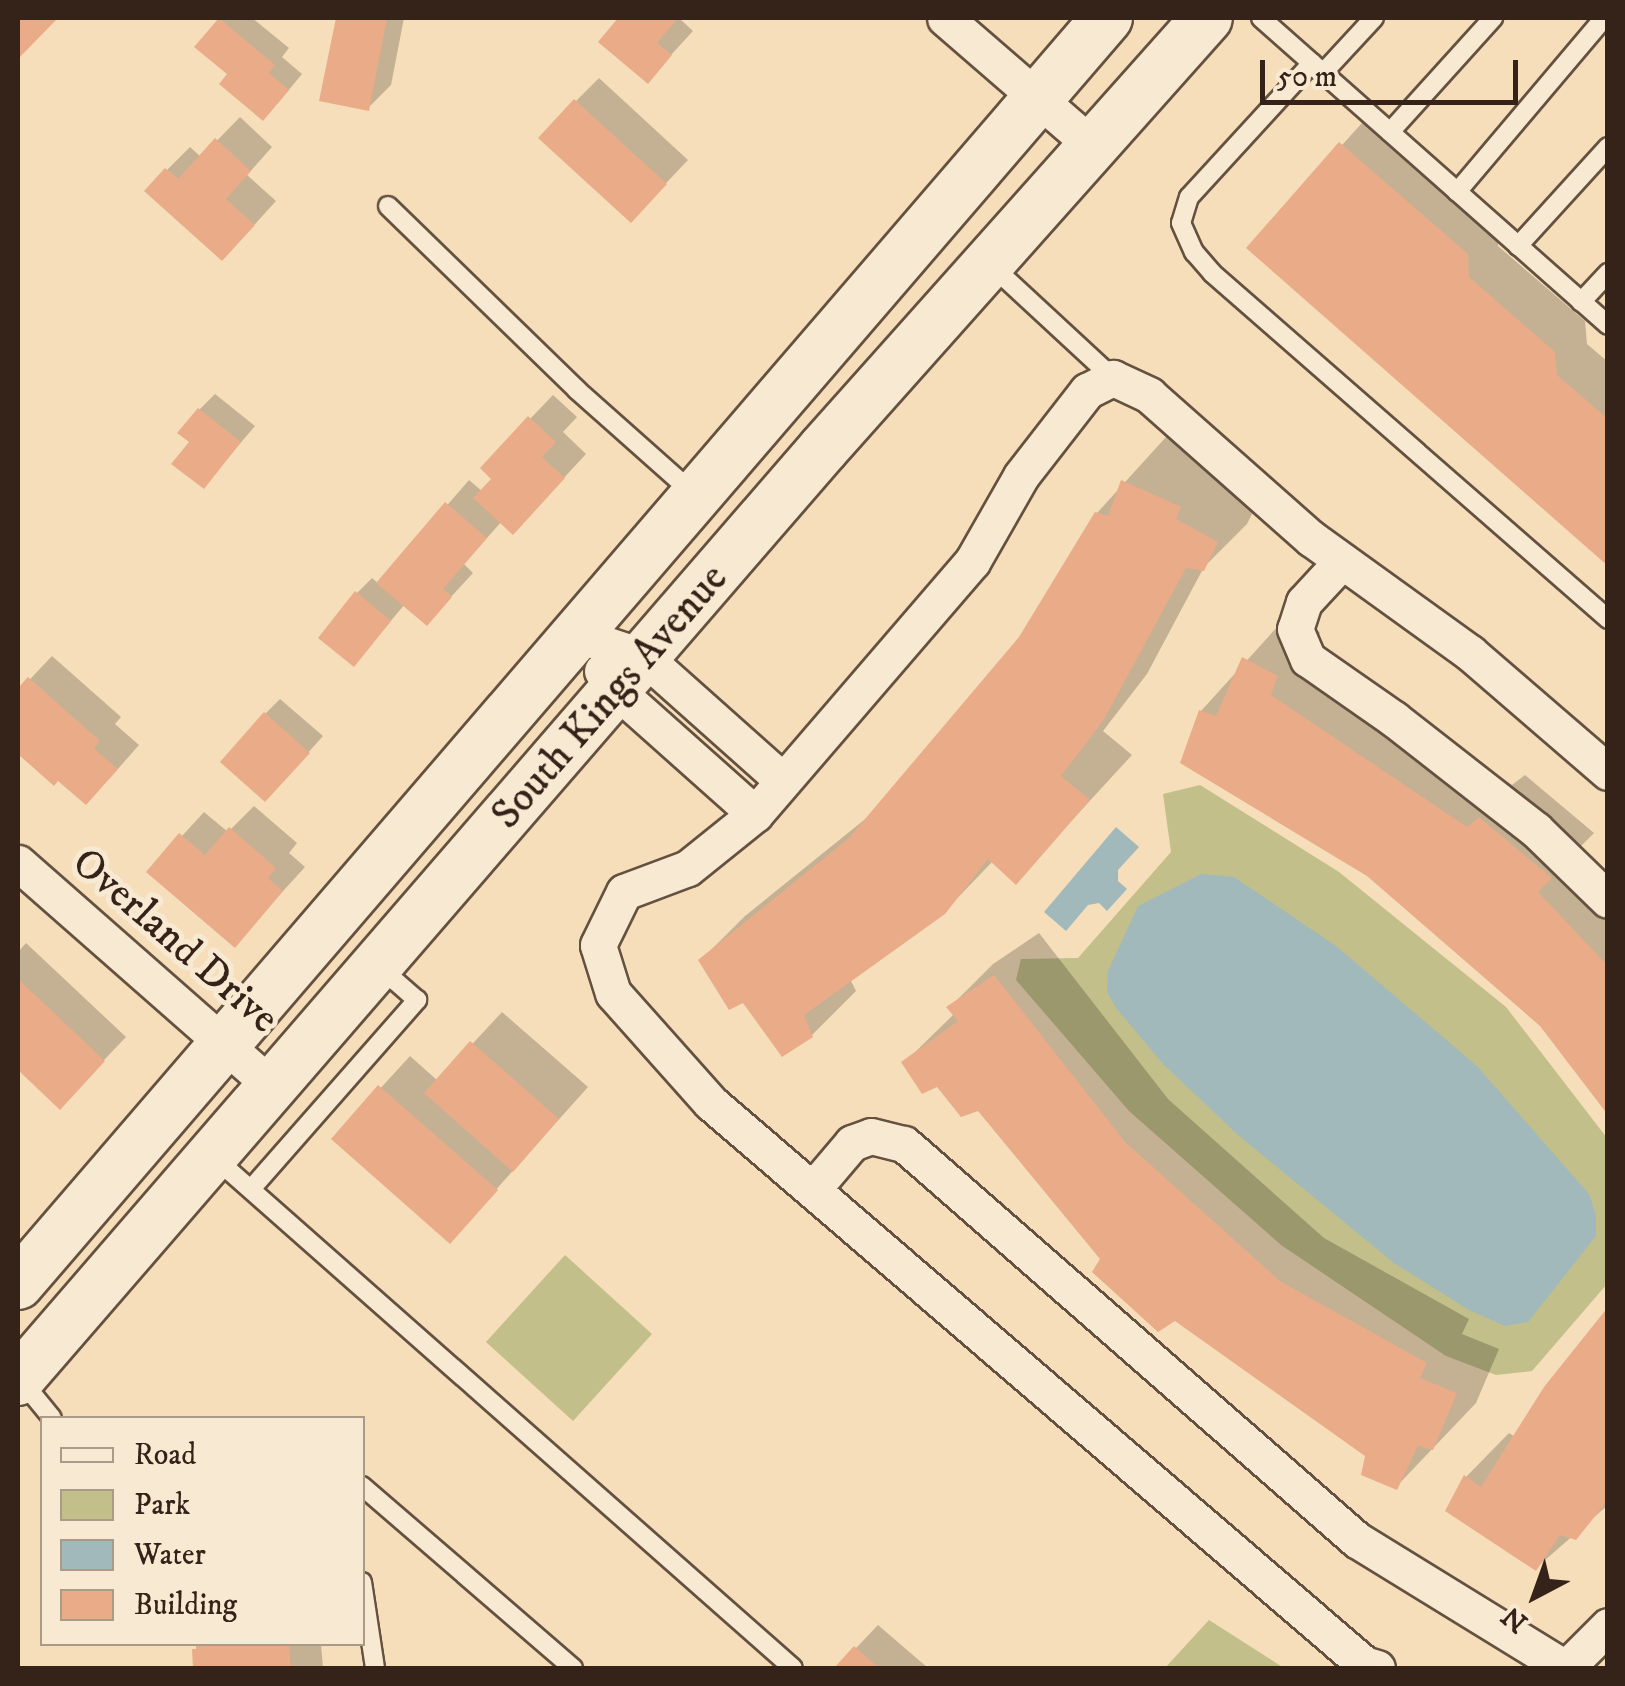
<!DOCTYPE html>
<html>
<head>
<meta charset="utf-8">
<style>
  body { margin:0 }
  #map { position:relative; width:1625px; height:1686px; overflow:hidden; background:#f5deb9; font-family:"IM FELL DW Pica",serif }
  div>[style] { position:absolute }
  .green>* { inset:0; background:#c2bf8a }
  .water>* { inset:0; background:#a1b9ba }
  .shadow>* { inset:0; background:#0003 }
  .building>* { inset:0; background:#e9ab88 }
  .roads { filter:drop-shadow(2px 0 #655140) drop-shadow(-2px 0 #655140) drop-shadow(0 2px #655140) drop-shadow(0 -2px #655140) }
  .lane>* { height:18px; margin:-9px; padding:0 9px; transform-origin:9px; border-radius:9px; background:#f8ead2 }
  .street>* { height:35px; margin:-17.5px; padding:0 17.5px; transform-origin:17.5px; border-radius:17.5px; background:#f8ead2 }
  .secondary>* { height:50px; margin:-25px; padding:0 25px; transform-origin:25px; border-radius:25px; background:#f8ead2 }
  span { translate:-50% -50%; white-space:nowrap; text-align:center; line-height:1.15; -webkit-text-stroke:10px #f8ead2; paint-order:stroke }
  .street-label { font-size:42px; color:#352218 }
  .frame { position:absolute; inset:0; border:20px solid #352218; pointer-events:none }
  .legend { position:absolute; left:40px; top:1416px; width:325px; height:230px; box-sizing:border-box; background:#f8ead2; border:2px solid #aa9a88; margin:0; padding:12px 18px; list-style:none; font-size:30px; color:#352218 }
  .legend li { display:flex; align-items:center; gap:20px; height:50px }
  .legend b { width:50px; border:2px solid #aa9a88 }
  .north { position:absolute; left:1485px; top:1546px; width:100px; height:100px; -webkit-text-stroke:8px #f8ead2; paint-order:stroke; rotate:221deg; font-size:28px; font-weight:700; line-height:40px; text-align:center; color:#352218 }
  .north::after { content:''; display:block; margin:auto; width:35px; height:45px; background:#352218; clip-path:polygon(50% 0,100% 100%,50% 72%,0 100%) }
  .scale { position:absolute; left:1260px; top:60px; width:258px; height:45px; box-sizing:border-box; border:5px solid #352218; border-top:0; padding-left:12px; font-size:30px; line-height:35px; white-space:nowrap; color:#352218; -webkit-text-stroke:8px #f8ead2; paint-order:stroke }
</style>
</head>
<body>
<div id="map">
  <div class="green">
    <div style="clip-path:polygon(1200px 785px,1339px 872px,1506px 1007px,1607px 1138px,1607px 1284px,1532px 1371px,1496px 1375px,1446px 1356px,1281px 1245px,1129px 1111px,1016px 980px,1021px 959px,1078px 958px,1171px 852px,1163px 794px)"></div>
    <div style="clip-path:polygon(565px 1255px,652px 1334px,573px 1421px,486px 1342px)"></div>
    <div style="clip-path:polygon(1209px 1620px,1284px 1668px,1165px 1668px)"></div>
  </div>
  <div class="water">
    <div style="clip-path:polygon(1116px 827px,1139px 847px,1118px 870px,1118px 881px,1127px 889px,1107px 911px,1099px 903px,1088px 905px,1066px 931px,1044px 912px)"></div>
    <div style="clip-path:polygon(1201px 874px,1234px 877px,1336px 946px,1477px 1066px,1589px 1194px,1596px 1215px,1596px 1236px,1528px 1322px,1505px 1326px,1469px 1310px,1394px 1263px,1238px 1135px,1163px 1064px,1116px 1008px,1107px 992px,1108px 971px,1138px 906px)"></div>
  </div>
  <div class="shadow">
    <div style="clip-path:polygon(222px 18px,252px 18px,289px 48px,282px 57px,302px 74px,278px 103px,198px 47px)"></div>
    <div style="clip-path:polygon(339px 18px,404px 18px,391px 85px,368px 108px,322px 99px)"></div>
    <div style="clip-path:polygon(621px 18px,679px 18px,693px 31px,648px 80px,601px 41px)"></div>
    <div style="clip-path:polygon(599px 78px,688px 160px,653px 197px,576px 101px)"></div>
    <div style="clip-path:polygon(1371px 113px,1498px 223px,1498px 246px,1585px 321px,1587px 344px,1608px 362px,1608px 563px,1249px 248px)"></div>
    <div style="clip-path:polygon(240px 117px,272px 147px,247px 175px,276px 201px,245px 235px,167px 170px,190px 147px,201px 157px)"></div>
    <div style="clip-path:polygon(215px 394px,255px 426px,204px 486px,192px 441px,200px 409px)"></div>
    <div style="clip-path:polygon(553px 395px,577px 417px,563px 432px,586px 454px,536px 508px,502px 521px,464px 564px,473px 573px,427px 623px,405px 604px,368px 648px,357px 593px,372px 578px,379px 584px,469px 480px,483px 492px,494px 479px,483px 468px)"></div>
    <div style="clip-path:polygon(1166px 437px,1223px 463px,1260px 498px,1247px 524px,1204px 567px,1147px 674px,1103px 731px,1132px 755px,1016px 881px,993px 861px,944px 912px,850px 979px,856px 991px,812px 1035px,744px 1000px,701px 960px,745px 916px,874px 812px,1021px 639px,1097px 513px)"></div>
    <div style="clip-path:polygon(1288px 615px,1320px 632px,1314px 651px,1512px 785px,1525px 775px,1594px 833px,1580px 847px,1608px 874px,1608px 1111px,1542px 1025px,1201px 711px)"></div>
    <div style="clip-path:polygon(52px 656px,121px 717px,115px 724px,139px 745px,109px 779px,59px 778px,54px 783px,18px 751px,18px 692px)"></div>
    <div style="clip-path:polygon(280px 699px,323px 736px,280px 784px,265px 714px)"></div>
    <div style="clip-path:polygon(254px 806px,297px 843px,289px 853px,305px 867px,235px 944px,149px 872px,204px 812px,228px 832px)"></div>
    <div style="clip-path:polygon(1039px 933px,1168px 1099px,1324px 1238px,1469px 1319px,1462px 1334px,1499px 1349px,1476px 1403px,1396px 1487px,1368px 1455px,1103px 1259px,978px 1108px,905px 1062px,955px 1013px,950px 1007px,993px 964px)"></div>
    <div style="clip-path:polygon(26px 943px,126px 1037px,60px 1106px,18px 1067px,18px 952px)"></div>
    <div style="clip-path:polygon(502px 1012px,588px 1087px,450px 1241px,334px 1139px,410px 1056px,438px 1081px)"></div>
    <div style="clip-path:polygon(1608px 1311px,1608px 1505px,1536px 1568px,1466px 1477px,1509px 1433px,1515px 1437px)"></div>
    <div style="clip-path:polygon(878px 1625px,928px 1668px,837px 1668px)"></div>
    <div style="clip-path:polygon(196px 1644px,321px 1644px,323px 1668px,197px 1668px)"></div>
  </div>
  <div class="building">
    <div style="clip-path:polygon(18px 18px,58px 18px,18px 59px)"></div>
    <div style="clip-path:polygon(219px 18px,275px 65px,269px 73px,289px 90px,263px 121px,219px 84px,227px 74px,194px 47px)"></div>
    <div style="clip-path:polygon(336px 18px,387px 18px,369px 111px,319px 101px)"></div>
    <div style="clip-path:polygon(618px 18px,678px 18px,657px 43px,672px 55px,648px 84px,598px 42px)"></div>
    <div style="clip-path:polygon(574px 99px,667px 184px,631px 223px,538px 138px)"></div>
    <div style="clip-path:polygon(215px 138px,251px 171px,226px 199px,255px 225px,222px 261px,144px 191px,165px 168px,178px 179px)"></div>
    <div style="clip-path:polygon(1339px 142px,1468px 254px,1469px 277px,1555px 352px,1557px 375px,1608px 419px,1608px 566px,1246px 248px)"></div>
    <div style="clip-path:polygon(198px 408px,241px 442px,204px 489px,171px 464px,189px 442px,177px 433px)"></div>
    <div style="clip-path:polygon(528px 416px,556px 442px,542px 457px,565px 478px,513px 535px,473px 498px,491px 479px,480px 468px)"></div>
    <div style="clip-path:polygon(1121px 480px,1181px 507px,1176px 519px,1218px 542px,1204px 571px,1186px 568px,1103px 721px,1061px 776px,1090px 800px,1016px 885px,988px 859px,945px 914px,804px 1015px,813px 1037px,782px 1057px,743px 1003px,729px 1010px,698px 960px,849px 838px,1019px 637px,1095px 512px,1108px 516px)"></div>
    <div style="clip-path:polygon(445px 502px,487px 538px,443px 589px,452px 597px,427px 626px,376px 583px)"></div>
    <div style="clip-path:polygon(355px 591px,391px 621px,354px 667px,318px 638px)"></div>
    <div style="clip-path:polygon(1242px 657px,1278px 676px,1271px 695px,1467px 827px,1479px 817px,1552px 878px,1538px 892px,1608px 966px,1608px 1115px,1540px 1026px,1367px 876px,1180px 763px,1199px 710px,1216px 716px)"></div>
    <div style="clip-path:polygon(28px 677px,100px 741px,94px 749px,118px 769px,86px 805px,58px 781px,54px 786px,18px 754px,18px 688px)"></div>
    <div style="clip-path:polygon(264px 712px,310px 753px,265px 802px,220px 762px)"></div>
    <div style="clip-path:polygon(229px 827px,276px 868px,268px 878px,283px 891px,235px 948px,146px 872px,179px 833px,205px 855px)"></div>
    <div style="clip-path:polygon(994px 975px,1125px 1142px,1280px 1281px,1427px 1363px,1420px 1378px,1457px 1393px,1433px 1450px,1418px 1446px,1397px 1490px,1361px 1475px,1365px 1456px,1175px 1321px,1158px 1332px,1092px 1272px,1100px 1259px,978px 1111px,961px 1117px,937px 1087px,922px 1094px,901px 1062px,958px 1021px,946px 1007px)"></div>
    <div style="clip-path:polygon(18px 979px,105px 1061px,60px 1110px,18px 1070px)"></div>
    <div style="clip-path:polygon(470px 1041px,559px 1119px,513px 1172px,424px 1093px)"></div>
    <div style="clip-path:polygon(378px 1085px,498px 1190px,450px 1244px,331px 1139px)"></div>
    <div style="clip-path:polygon(1608px 1307px,1608px 1500px,1576px 1540px,1560px 1535px,1536px 1571px,1445px 1511px,1464px 1475px,1481px 1487px,1544px 1387px)"></div>
    <div style="clip-path:polygon(197px 1644px,289px 1644px,291px 1668px,193px 1668px,192px 1649px,197px 1649px)"></div>
    <div style="clip-path:polygon(854px 1646px,879px 1668px,834px 1668px)"></div>
  </div>
  <div class="roads">
    <div class="lane">
      <div style="left:1261px;top:18px;width:463px;rotate:41.5deg"></div>
      <div style="left:1312px;top:63px;width:182px;rotate:132.5deg"></div>
      <div style="left:1189px;top:197px;width:27px;rotate:107deg"></div>
      <div style="left:1181px;top:223px;width:32px;rotate:66deg"></div>
      <div style="left:1194px;top:252px;width:28px;rotate:49deg"></div>
      <div style="left:1212px;top:273px;width:526px;rotate:41.14deg"></div>
      <div style="left:1323px;top:73px;width:75px;rotate:-47.2deg"></div>
      <div style="left:1390px;top:132px;width:154px;rotate:-47.9deg"></div>
      <div style="left:1457px;top:192px;width:228px;rotate:-49.8deg"></div>
      <div style="left:388px;top:206px;width:264px;rotate:44.2deg"></div>
      <div style="left:577px;top:390px;width:157px;rotate:41.6deg"></div>
      <div style="left:1518px;top:246px;width:134px;rotate:-47.7deg"></div>
      <div style="left:992px;top:266px;width:165px;rotate:42.8deg"></div>
      <div style="left:1581px;top:302px;width:40px;rotate:-47deg"></div>
      <div style="left:216px;top:1159px;width:769px;rotate:41.42deg"></div>
      <div style="left:251px;top:1189px;width:252px;rotate:-48.7deg"></div>
      <div style="left:417px;top:1000px;width:52px;rotate:-138.9deg"></div>
      <div style="left:20px;top:1379px;width:50px;rotate:50.6deg"></div>
      <div style="left:362px;top:1486px;width:279px;rotate:40.8deg"></div>
      <div style="left:362px;top:1582px;width:87px;rotate:81.4deg"></div>
    </div>
    <div class="street">
      <div style="left:945px;top:18px;width:196px;rotate:40.9deg"></div>
      <div style="left:1342px;top:561px;width:56px;rotate:132.8deg"></div>
      <div style="left:1304px;top:602px;width:28px;rotate:108deg"></div>
      <div style="left:1295px;top:629px;width:33px;rotate:67deg"></div>
      <div style="left:1308px;top:659px;width:105px;rotate:34.9deg"></div>
      <div style="left:1394px;top:719px;width:180px;rotate:38deg"></div>
      <div style="left:1536px;top:830px;width:100px;rotate:44.2deg"></div>
      <div style="left:575px;top:634px;width:73px;rotate:18.4deg"></div>
      <div style="left:644px;top:657px;width:186px;rotate:41.7deg"></div>
      <div style="left:602px;top:671px;width:24px;rotate:54deg"></div>
      <div style="left:616px;top:690px;width:186px;rotate:41.7deg"></div>
      <div style="left:18px;top:863px;width:339px;rotate:41.3deg"></div>
      <div style="left:813px;top:1189px;width:60px;rotate:-49.7deg"></div>
      <div style="left:852px;top:1143px;width:20px;rotate:-20deg"></div>
      <div style="left:871px;top:1136px;width:34px;rotate:14deg"></div>
      <div style="left:904px;top:1144px;width:602px;rotate:41.16deg"></div>
      <div style="left:1357px;top:1540px;width:244px;rotate:31.6deg"></div>
      <div style="left:1377px;top:1668px;width:14px;rotate:-163deg"></div>
      <div style="left:1364px;top:1664px;width:861px;rotate:-139.33deg"></div>
      <div style="left:711px;top:1103px;width:147px;rotate:-131.7deg"></div>
      <div style="left:613px;top:993px;width:50px;rotate:-107.4deg"></div>
      <div style="left:598px;top:945px;width:59px;rotate:-63.9deg"></div>
      <div style="left:624px;top:892px;width:68px;rotate:-20.6deg"></div>
      <div style="left:688px;top:868px;width:86px;rotate:-38.9deg"></div>
      <div style="left:755px;top:814px;width:333px;rotate:-49.3deg"></div>
      <div style="left:972px;top:562px;width:99px;rotate:-60.3deg"></div>
      <div style="left:1021px;top:476px;width:108px;rotate:-52.2deg"></div>
      <div style="left:1087px;top:391px;width:29px;rotate:-27deg"></div>
      <div style="left:1113px;top:378px;width:40px;rotate:25deg"></div>
      <div style="left:1149px;top:395px;width:217px;rotate:41.5deg"></div>
      <div style="left:1312px;top:539px;width:195px;rotate:35.8deg"></div>
      <div style="left:1470px;top:653px;width:182px;rotate:40.8deg"></div>
      <div style="left:1566px;top:1668px;width:59px;rotate:-45deg"></div>
    </div>
    <div class="secondary">
      <div style="left:18px;top:1284px;width:1670px;rotate:-49.3deg"></div>
      <div style="left:18px;top:1380px;width:1231px;rotate:-49.15deg"></div>
      <div style="left:823px;top:449px;width:577px;rotate:-48.3deg"></div>
    </div>
  </div>
  <div class="street-label">
    <span style="left:610px;top:697px;rotate:-49deg">South Kings Avenue</span>
    <span style="left:175px;top:941px;rotate:41deg">Overland Drive</span>
  </div>
  <div class="frame"></div>
  <ul class="legend">
  <li><b style="height:12px;background:#f8ead2"></b>Road</li>
  <li><b style="height:28px;background:#c2bf8a"></b>Park</li>
  <li><b style="height:28px;background:#a1b9ba"></b>Water</li>
  <li><b style="height:28px;background:#e9ab88"></b>Building</li>
  </ul>
  <div class="north">N</div>
  <div class="scale">50 m</div>
</div>
</body>
</html>
